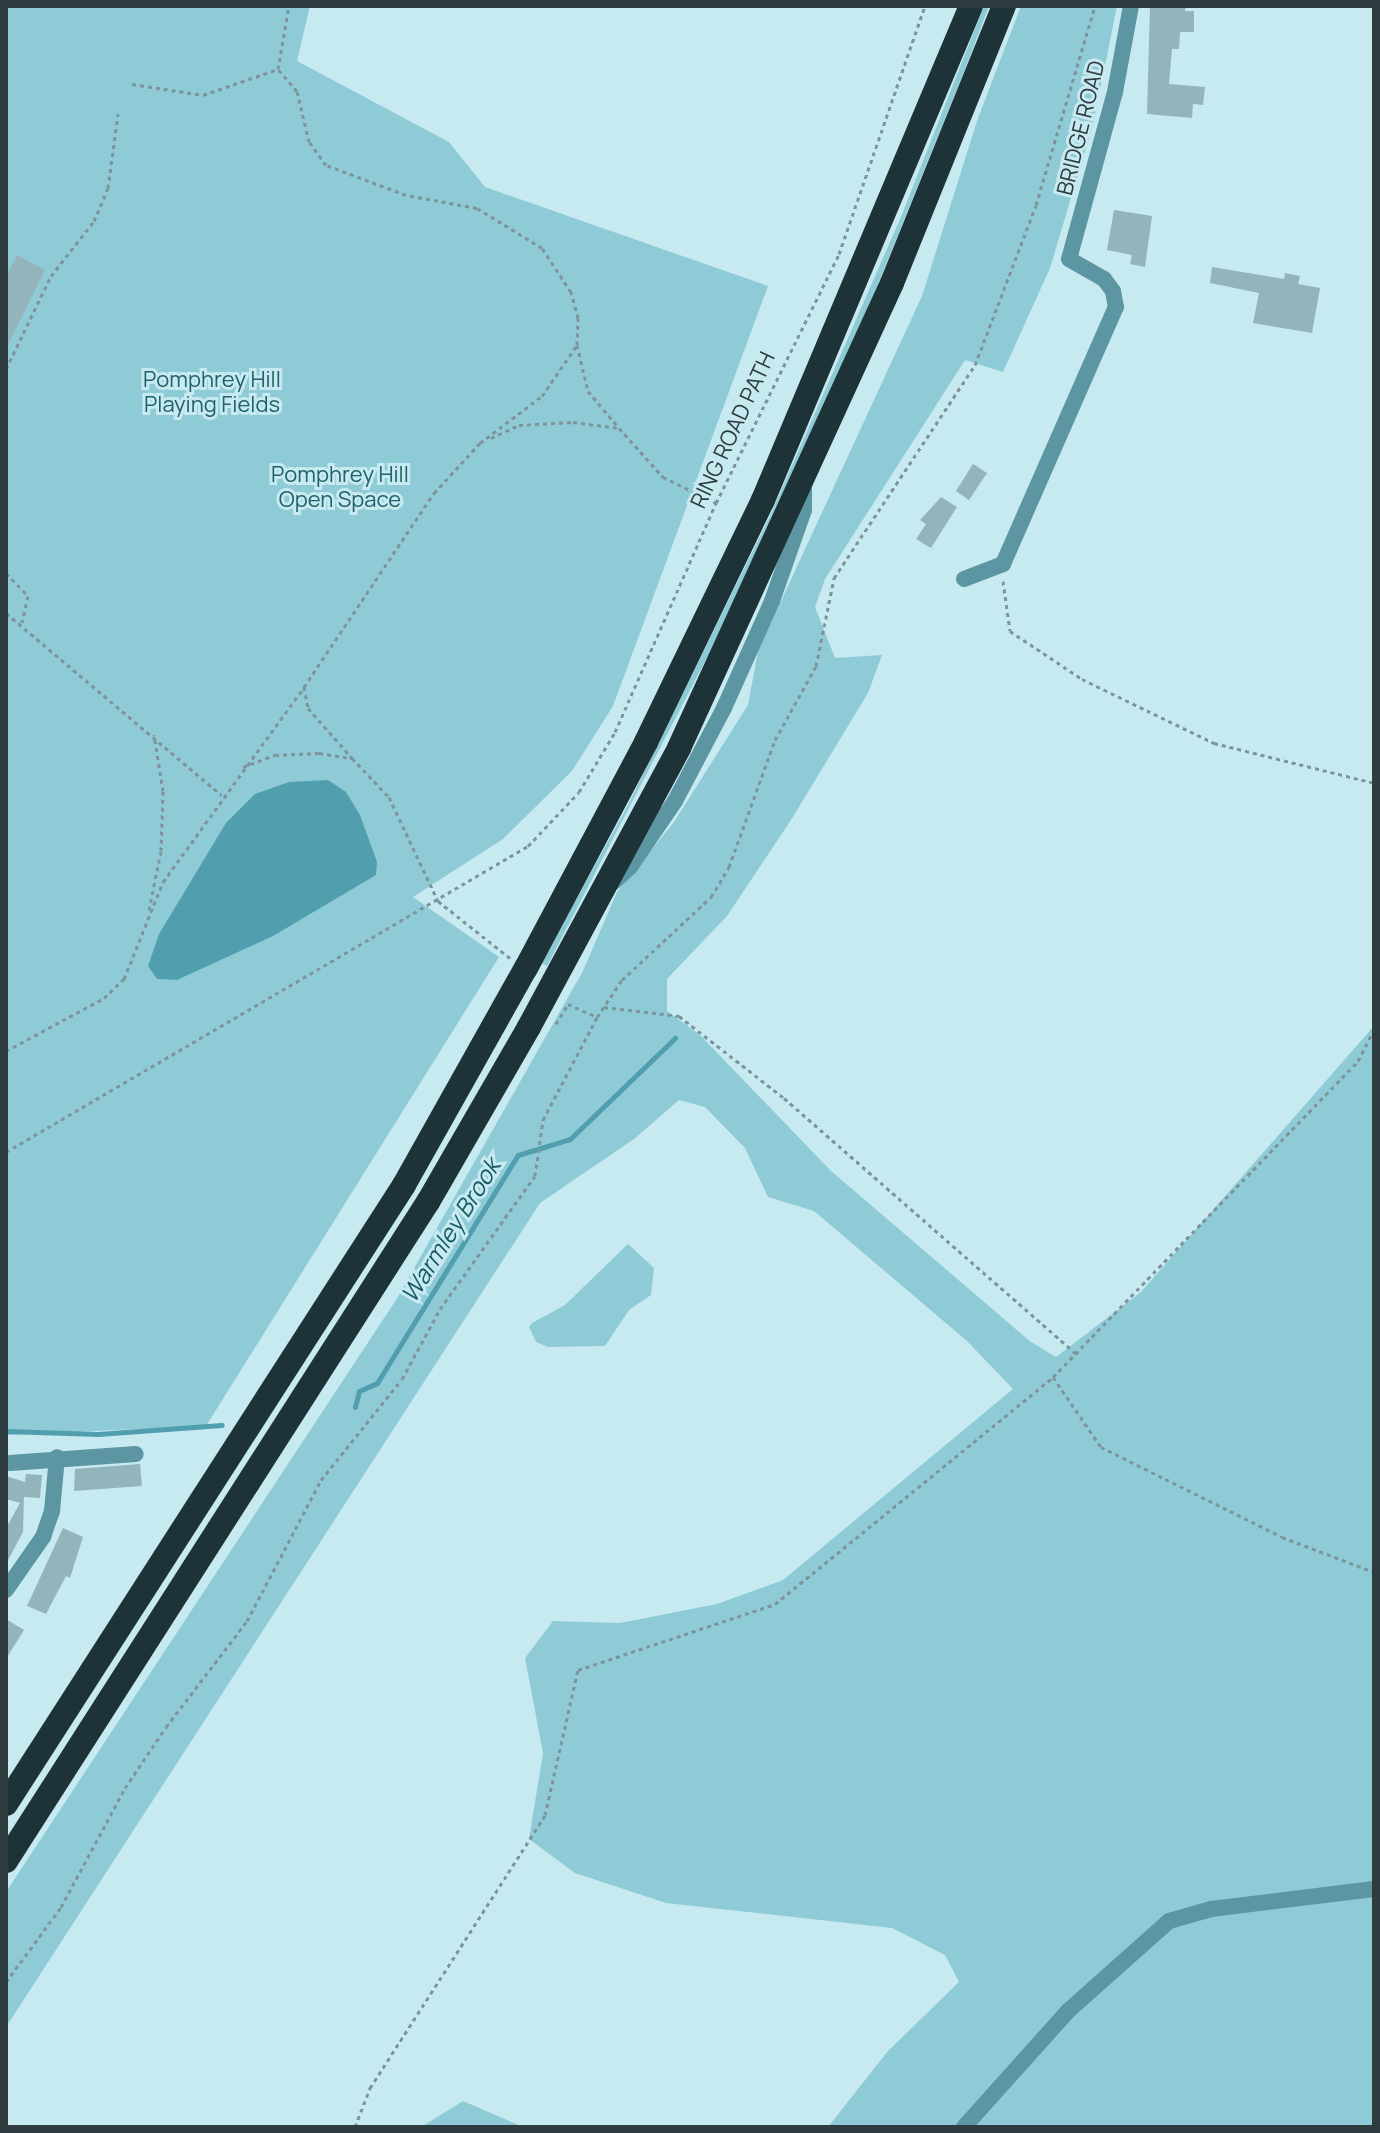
<!DOCTYPE html>
<html>
<head>
<meta charset="utf-8">
<style>
  body { margin:0 }
  #map { position:relative; width:1380px; height:2133px; overflow:hidden; background:#c7e9f0; font-family:Manrope,sans-serif }
  div>[style] { position:absolute }
  .green>* { inset:0; background:#8ecbd7 }
  .water>* { inset:0; background:#519fae }
  .stream>* { height:5px; margin:-2.5px; padding:0 2.5px; transform-origin:2.5px; border-radius:2.5px; background:#519fae }
  .building>* { inset:0; background:#93b4ba }
  .path>* { height:3px; margin-top:-1.5px; transform-origin:0; background:repeating-linear-gradient(90deg,#7d959a 0 4px,transparent 0 8px) }
  .minor>* { height:16px; margin:-8px; padding:0 8px; transform-origin:8px; border-radius:8px; background:#5c96a2 }
  .highway>* { height:24px; margin:-12px; padding:0 12px; transform-origin:12px; border-radius:12px; background:#1e3337 }
  span { translate:-50% -50%; white-space:nowrap; text-align:center; line-height:1.15; -webkit-text-stroke:6px #c7e9f0; paint-order:stroke }
  .street-label { font-size:22px; color:#2e3c3f }
  .park-label { font-size:22px; color:#21616c }
  .water-label { font-size:24px; color:#185a65; font-style:italic }
  .frame { position:absolute; inset:0; border:8px solid #2e3c3f; pointer-events:none }
</style>
</head>
<body>
<div id="map">
  <div class="green">
    <div style="clip-path:polygon(6px 6px,310px 6px,297px 61px,449px 142px,485px 187px,768px 286px,613px 706px,572px 771px,503px 839px,413px 897px,499px 957px,206px 1426px,6px 1435px)"></div>
    <div style="clip-path:polygon(984px 6px,989px 6px,962px 77px,854px 343px,715px 642px,547px 966px,541px 963px,627px 807px,769px 518px,901px 217px)"></div>
    <div style="clip-path:polygon(1021px 6px,1117px 6px,1093px 125px,1050px 268px,1003px 372px,965px 360px,825px 579px,815px 607px,835px 658px,882px 655px,868px 693px,791px 820px,727px 916px,667px 979px,667px 1011px,700px 1035px,831px 1171px,1031px 1342px,1056px 1357px,1141px 1292px,1374px 1026px,1374px 2127px,828px 2127px,888px 2051px,959px 1982px,945px 1955px,892px 1928px,666px 1903px,575px 1873px,529px 1839px,543px 1753px,525px 1658px,553px 1621px,620px 1623px,717px 1604px,783px 1580px,1013px 1389px,967px 1341px,814px 1211px,768px 1197px,745px 1148px,705px 1107px,679px 1100px,634px 1139px,540px 1203px,6px 2027px,6px 1892px,396px 1300px,583px 971px,617px 892px,674px 822px,748px 705px,758px 651px,922px 296px,977px 121px)"></div>
    <div style="clip-path:polygon(628px 1244px,654px 1268px,651px 1295px,629px 1310px,605px 1346px,548px 1347px,536px 1342px,529px 1327px,532px 1323px,565px 1305px)"></div>
    <div style="clip-path:polygon(463px 2101px,523px 2127px,421px 2127px)"></div>
  </div>
  <div class="water">
    <div style="clip-path:polygon(328px 780px,346px 792px,360px 815px,377px 862px,376px 875px,273px 936px,177px 980px,157px 979px,148px 966px,159px 934px,226px 823px,255px 794px,289px 782px)"></div>
  </div>
  <div class="stream">
    <div style="left:355px;top:1407px;width:16px;rotate:-76deg"></div>
    <div style="left:359px;top:1391px;width:20px;rotate:-24deg"></div>
    <div style="left:377px;top:1383px;width:268px;rotate:-58.3deg"></div>
    <div style="left:518px;top:1155px;width:54px;rotate:-17.1deg"></div>
    <div style="left:570px;top:1139px;width:146px;rotate:-43.9deg"></div>
    <div style="left:6px;top:1431px;width:92px;rotate:1.9deg"></div>
    <div style="left:98px;top:1434px;width:124px;rotate:-4.2deg"></div>
  </div>
  <div class="building">
    <div style="clip-path:polygon(1150px 6px,1186px 6px,1185px 11px,1194px 11px,1194px 32px,1180px 32px,1179px 49px,1172px 49px,1169px 84px,1205px 87px,1203px 105px,1193px 104px,1192px 118px,1147px 114px)"></div>
    <div style="clip-path:polygon(1114px 210px,1152px 216px,1145px 267px,1130px 264px,1132px 255px,1107px 250px)"></div>
    <div style="clip-path:polygon(17px 255px,45px 270px,6px 349px,6px 277px)"></div>
    <div style="clip-path:polygon(1212px 267px,1284px 279px,1285px 273px,1300px 276px,1298px 284px,1320px 288px,1312px 333px,1253px 323px,1259px 293px,1210px 283px)"></div>
    <div style="clip-path:polygon(973px 464px,987px 473px,969px 500px,956px 491px)"></div>
    <div style="clip-path:polygon(941px 497px,957px 507px,931px 548px,916px 539px,926px 524px,920px 520px)"></div>
    <div style="clip-path:polygon(140px 1464px,142px 1486px,74px 1491px,75px 1469px)"></div>
    <div style="clip-path:polygon(26px 1474px,42px 1475px,40px 1498px,24px 1497px,23px 1532px,6px 1564px,6px 1528px,20px 1503px,6px 1499px,6px 1476px,25px 1482px)"></div>
    <div style="clip-path:polygon(63px 1528px,83px 1537px,70px 1578px,66px 1576px,46px 1614px,27px 1606px)"></div>
    <div style="clip-path:polygon(6px 1619px,24px 1630px,6px 1659px)"></div>
  </div>
  <div class="path">
    <div style="left:132px;top:84px;width:72px;rotate:8.8deg"></div>
    <div style="left:203px;top:95px;width:79px;rotate:-19.1deg"></div>
    <div style="left:278px;top:69px;width:64px;rotate:-80.1deg"></div>
    <div style="left:577px;top:345px;width:47px;rotate:76.6deg"></div>
    <div style="left:588px;top:391px;width:48px;rotate:50deg"></div>
    <div style="left:619px;top:428px;width:66px;rotate:48.1deg"></div>
    <div style="left:663px;top:477px;width:59px;rotate:26.1deg"></div>
    <div style="left:6px;top:369px;width:103px;rotate:-64.2deg"></div>
    <div style="left:51px;top:276px;width:70px;rotate:-52deg"></div>
    <div style="left:94px;top:221px;width:36px;rotate:-67deg"></div>
    <div style="left:108px;top:188px;width:75px;rotate:-82.3deg"></div>
    <div style="left:491px;top:438px;width:31px;rotate:-25deg"></div>
    <div style="left:519px;top:425px;width:54px;rotate:-3.2deg"></div>
    <div style="left:573px;top:422px;width:46px;rotate:7.4deg"></div>
    <div style="left:6px;top:573px;width:32px;rotate:46deg"></div>
    <div style="left:28px;top:596px;width:27px;rotate:103deg"></div>
    <div style="left:1003px;top:581px;width:50px;rotate:82deg"></div>
    <div style="left:1010px;top:631px;width:87px;rotate:33.7deg"></div>
    <div style="left:1082px;top:679px;width:147px;rotate:25.9deg"></div>
    <div style="left:1214px;top:743px;width:165px;rotate:14deg"></div>
    <div style="left:6px;top:613px;width:282px;rotate:40.2deg"></div>
    <div style="left:304px;top:687px;width:21px;rotate:79deg"></div>
    <div style="left:308px;top:708px;width:67px;rotate:48.7deg"></div>
    <div style="left:243px;top:767px;width:34px;rotate:-21deg"></div>
    <div style="left:275px;top:755px;width:44px;rotate:-2.6deg"></div>
    <div style="left:319px;top:753px;width:33px;rotate:9deg"></div>
    <div style="left:352px;top:758px;width:54px;rotate:46.5deg"></div>
    <div style="left:389px;top:797px;width:115px;rotate:64.8deg"></div>
    <div style="left:438px;top:901px;width:92px;rotate:38.4deg"></div>
    <div style="left:149px;top:910px;width:60px;rotate:-78.5deg"></div>
    <div style="left:161px;top:851px;width:60px;rotate:-88.1deg"></div>
    <div style="left:163px;top:791px;width:57px;rotate:-99.1deg"></div>
    <div style="left:604px;top:1007px;width:76px;rotate:6.8deg"></div>
    <div style="left:679px;top:1016px;width:133px;rotate:38deg"></div>
    <div style="left:784px;top:1098px;width:387px;rotate:41.2deg"></div>
    <div style="left:556px;top:1024px;width:23px;rotate:-59deg"></div>
    <div style="left:568px;top:1004px;width:32px;rotate:24deg"></div>
    <div style="left:6px;top:1051px;width:111px;rotate:-28.4deg"></div>
    <div style="left:104px;top:998px;width:28px;rotate:-44deg"></div>
    <div style="left:124px;top:979px;width:105px;rotate:-68.1deg"></div>
    <div style="left:163px;top:882px;width:241px;rotate:-54.1deg"></div>
    <div style="left:304px;top:687px;width:234px;rotate:-56.2deg"></div>
    <div style="left:434px;top:493px;width:68px;rotate:-47.4deg"></div>
    <div style="left:480px;top:443px;width:78px;rotate:-37.2deg"></div>
    <div style="left:542px;top:396px;width:62px;rotate:-55.5deg"></div>
    <div style="left:577px;top:345px;width:27px;rotate:-88deg"></div>
    <div style="left:578px;top:318px;width:27px;rotate:-105deg"></div>
    <div style="left:571px;top:292px;width:53px;rotate:-123.4deg"></div>
    <div style="left:542px;top:248px;width:76px;rotate:-148.4deg"></div>
    <div style="left:477px;top:208px;width:72px;rotate:-169.6deg"></div>
    <div style="left:406px;top:195px;width:85px;rotate:-159.4deg"></div>
    <div style="left:326px;top:165px;width:29px;rotate:-126deg"></div>
    <div style="left:309px;top:142px;width:52px;rotate:-103.2deg"></div>
    <div style="left:297px;top:91px;width:29px;rotate:-131deg"></div>
    <div style="left:6px;top:1152px;width:605px;rotate:-30.38deg"></div>
    <div style="left:528px;top:846px;width:74px;rotate:-46.6deg"></div>
    <div style="left:579px;top:792px;width:70px;rotate:-59deg"></div>
    <div style="left:615px;top:732px;width:250px;rotate:-66.2deg"></div>
    <div style="left:716px;top:503px;width:278px;rotate:-63.7deg"></div>
    <div style="left:839px;top:254px;width:262px;rotate:-70.9deg"></div>
    <div style="left:1053px;top:1377px;width:85px;rotate:55.6deg"></div>
    <div style="left:1101px;top:1447px;width:202px;rotate:26.4deg"></div>
    <div style="left:1282px;top:1537px;width:98px;rotate:20.8deg"></div>
    <div style="left:6px;top:1982px;width:93px;rotate:-53.7deg"></div>
    <div style="left:61px;top:1907px;width:135px;rotate:-61.7deg"></div>
    <div style="left:125px;top:1788px;width:73px;rotate:-56.1deg"></div>
    <div style="left:166px;top:1727px;width:133px;rotate:-52.6deg"></div>
    <div style="left:247px;top:1621px;width:159px;rotate:-62.3deg"></div>
    <div style="left:321px;top:1480px;width:129px;rotate:-51.3deg"></div>
    <div style="left:402px;top:1379px;width:80px;rotate:-61.5deg"></div>
    <div style="left:440px;top:1309px;width:163px;rotate:-54.5deg"></div>
    <div style="left:535px;top:1176px;width:57px;rotate:-81.9deg"></div>
    <div style="left:543px;top:1120px;width:116px;rotate:-62.3deg"></div>
    <div style="left:597px;top:1017px;width:45px;rotate:-56deg"></div>
    <div style="left:622px;top:980px;width:122px;rotate:-43deg"></div>
    <div style="left:711px;top:897px;width:35px;rotate:-59deg"></div>
    <div style="left:729px;top:867px;width:135px;rotate:-70.1deg"></div>
    <div style="left:775px;top:740px;width:85px;rotate:-61deg"></div>
    <div style="left:816px;top:666px;width:90px;rotate:-78.4deg"></div>
    <div style="left:834px;top:578px;width:255px;rotate:-56.5deg"></div>
    <div style="left:975px;top:365px;width:171px;rotate:-69.1deg"></div>
    <div style="left:1036px;top:205px;width:208px;rotate:-73.5deg"></div>
    <div style="left:355px;top:2127px;width:42px;rotate:-69deg"></div>
    <div style="left:370px;top:2088px;width:324px;rotate:-57.3deg"></div>
    <div style="left:545px;top:1815px;width:149px;rotate:-77.2deg"></div>
    <div style="left:578px;top:1670px;width:208px;rotate:-18.5deg"></div>
    <div style="left:775px;top:1604px;width:359px;rotate:-39.2deg"></div>
    <div style="left:1053px;top:1377px;width:439px;rotate:-46deg"></div>
    <div style="left:1358px;top:1061px;width:35px;rotate:-63deg"></div>
  </div>
  <div class="minor">
    <div style="left:964px;top:579px;width:42px;rotate:-21deg"></div>
    <div style="left:1003px;top:564px;width:281px;rotate:-66.3deg"></div>
    <div style="left:1116px;top:307px;width:16px;rotate:-101deg"></div>
    <div style="left:1113px;top:291px;width:15px;rotate:-127deg"></div>
    <div style="left:1104px;top:279px;width:40px;rotate:-150.3deg"></div>
    <div style="left:1069px;top:259px;width:173px;rotate:-74.6deg"></div>
    <div style="left:1115px;top:92px;width:87px;rotate:-79.5deg"></div>
    <div style="left:614px;top:882px;width:22px;rotate:-43deg"></div>
    <div style="left:630px;top:867px;width:80px;rotate:-55.7deg"></div>
    <div style="left:675px;top:801px;width:105px;rotate:-62.2deg"></div>
    <div style="left:724px;top:708px;width:117px;rotate:-65.8deg"></div>
    <div style="left:772px;top:601px;width:96px;rotate:-70.6deg"></div>
    <div style="left:804px;top:510px;width:28px;rotate:-90deg"></div>
    <div style="left:10px;top:1463px;width:126px;rotate:-4.1deg"></div>
    <div style="left:6px;top:1590px;width:65px;rotate:-55.1deg"></div>
    <div style="left:43px;top:1537px;width:28px;rotate:-71deg"></div>
    <div style="left:52px;top:1511px;width:54px;rotate:-84.7deg"></div>
    <div style="left:964px;top:2127px;width:156px;rotate:-48.1deg"></div>
    <div style="left:1068px;top:2011px;width:135px;rotate:-41.7deg"></div>
    <div style="left:1169px;top:1921px;width:44px;rotate:-15.9deg"></div>
    <div style="left:1211px;top:1909px;width:164px;rotate:-7deg"></div>
  </div>
  <div class="highway">
    <div style="left:6px;top:1804px;width:736px;rotate:-57.26deg"></div>
    <div style="left:404px;top:1185px;width:249px;rotate:-60.7deg"></div>
    <div style="left:526px;top:968px;width:256px;rotate:-62deg"></div>
    <div style="left:646px;top:742px;width:269px;rotate:-64.2deg"></div>
    <div style="left:763px;top:500px;width:536px;rotate:-67.17deg"></div>
    <div style="left:6px;top:1861px;width:783px;rotate:-57.37deg"></div>
    <div style="left:428px;top:1202px;width:202px;rotate:-60deg"></div>
    <div style="left:529px;top:1027px;width:317px;rotate:-61.7deg"></div>
    <div style="left:679px;top:748px;width:511px;rotate:-65.39deg"></div>
    <div style="left:892px;top:283px;width:299px;rotate:-68deg"></div>
  </div>
  <div class="street-label">
    <span style="left:1081px;top:128px;rotate:-76deg">BRIDGE ROAD</span>
    <span style="left:733px;top:430px;rotate:-65deg">RING ROAD PATH</span>
  </div>
  <div class="park-label">
    <span style="left:212px;top:392px">Pomphrey Hill<br>Playing Fields</span>
    <span style="left:340px;top:487px">Pomphrey Hill<br>Open Space</span>
  </div>
  <div class="water-label">
    <span style="left:450px;top:1230px;rotate:-58deg">Warmley Brook</span>
  </div>
  <div class="frame"></div>
</div>
</body>
</html>
